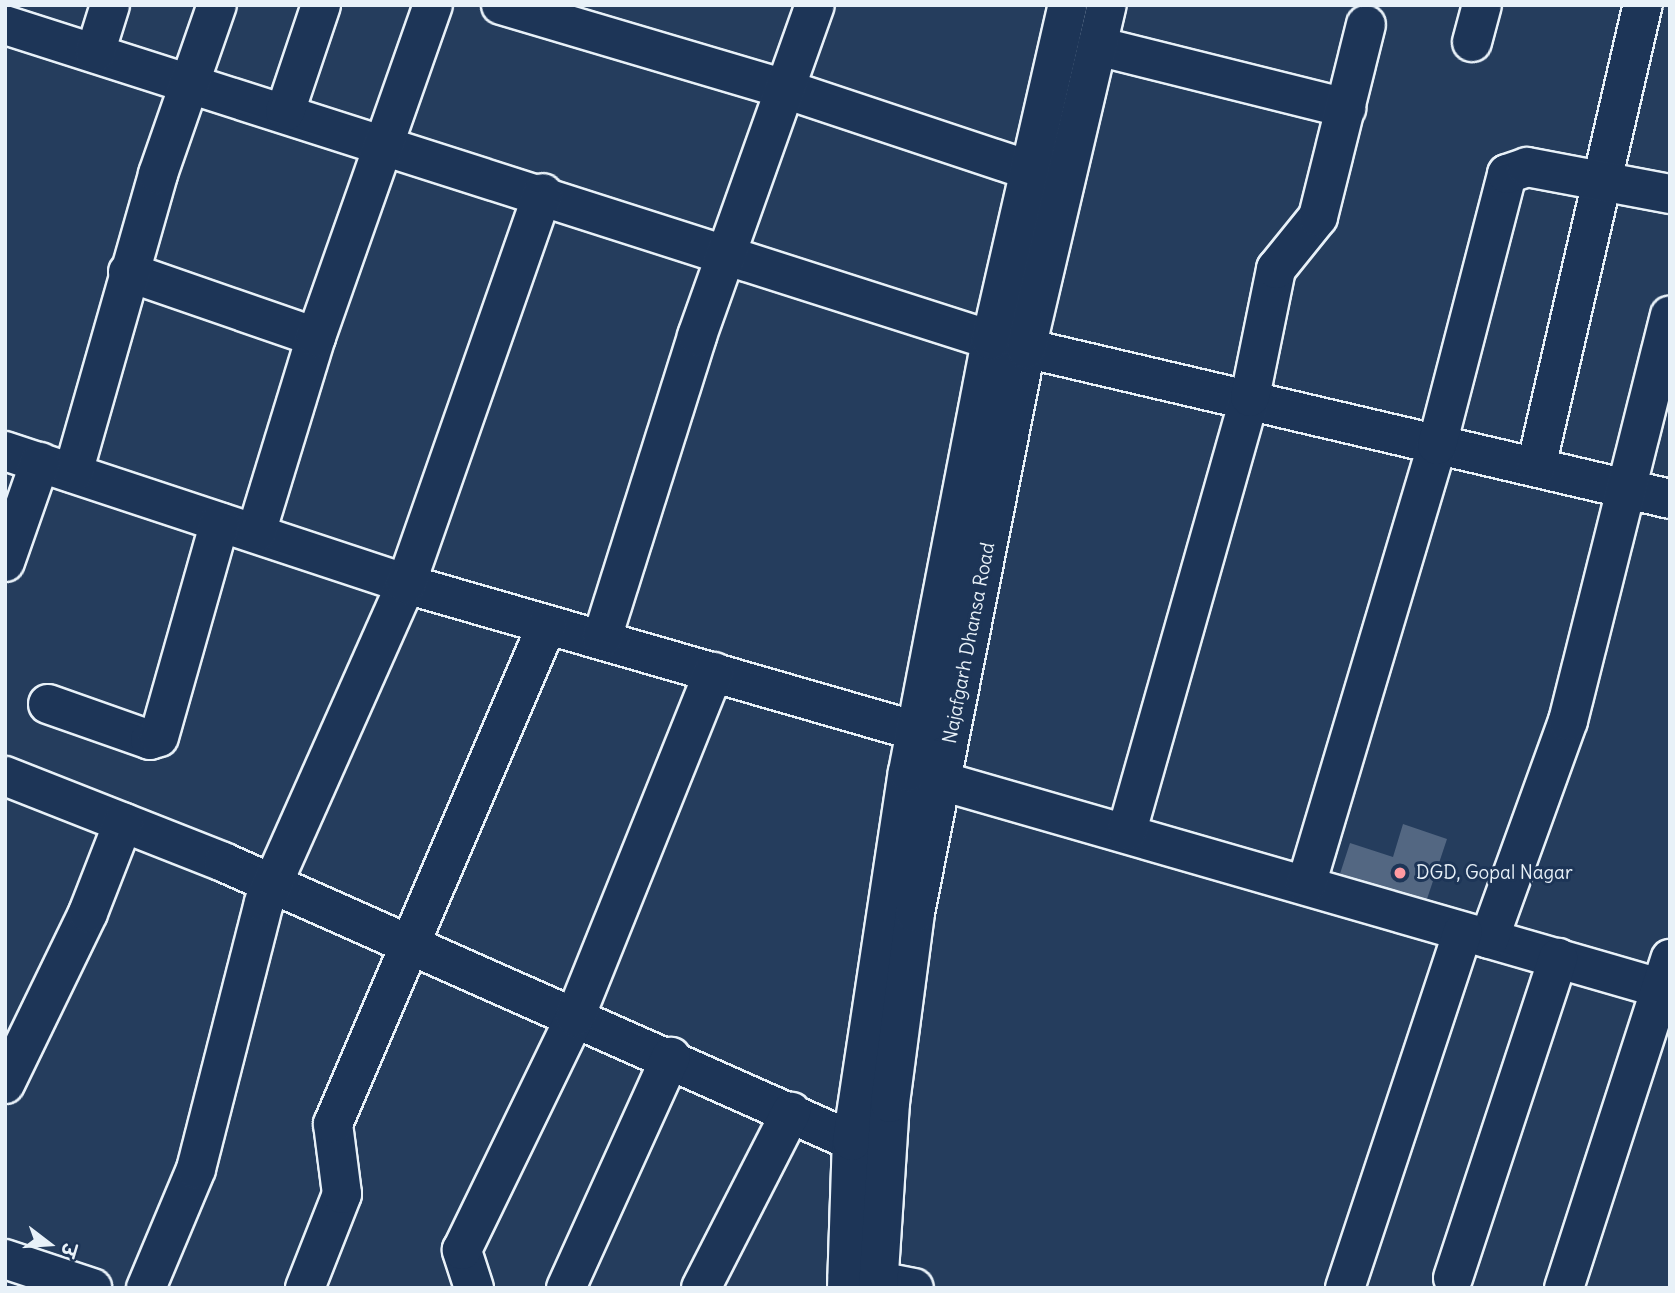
<!DOCTYPE html>
<html>
<head>
<meta charset="utf-8">
<style>
  body { margin:0 }
  #map { position:relative; width:1675px; height:1293px; overflow:hidden; background:#253d5d; font-family:Delius,"Playpen Sans Deva",sans-serif }
  div>[style] { position:absolute }
  .building>* { inset:0; background:#536782 }
  .roads { filter:drop-shadow(2px 0 #e8f1f8) drop-shadow(-2px 0 #e8f1f8) drop-shadow(0 2px #e8f1f8) drop-shadow(0 -2px #e8f1f8) }
  .minor>* { height:38px; margin:-19px; padding:0 19px; transform-origin:19px; border-radius:19px; background:#1d3557 }
  .major>* { height:38px; margin:-19px; padding:0 19px; transform-origin:19px; border-radius:19px; background:#1d3557 }
  .dots>* { width:19px; height:19px; translate:-50% -50%; box-sizing:border-box; border:4px solid #1d3557; border-radius:50% }
  span { translate:-50% -50%; white-space:nowrap; text-align:center; line-height:1.15; -webkit-text-stroke:6px #1d3557; paint-order:stroke }
  .street-label { font-size:19px; color:#e8f1f8 }
  .poi-label { font-size:19px; color:#e8f1f8 }
  .left { translate:0 -50%; text-align:left }
  .frame { position:absolute; inset:0; border:7px solid #e8f1f8; pointer-events:none }
  .north { position:absolute; left:14px; top:1209px; width:70px; height:70px; -webkit-text-stroke:5px #1d3557; paint-order:stroke; rotate:107deg; font-size:19px; font-weight:700; line-height:28px; text-align:center; color:#e8f1f8 }
  .north::after { content:''; display:block; margin:auto; width:24px; height:32px; background:#e8f1f8; clip-path:polygon(50% 0,100% 100%,50% 72%,0 100%) }
</style>
</head>
<body>
<div id="map">
  <div class="building">
    <div style="clip-path:polygon(1403px 824px,1447px 839px,1423px 911px,1337px 883px,1350px 843px,1393px 857px)"></div>
  </div>
  <div class="roads">
    <div class="minor">
      <div style="left:501px;top:5px;width:299px;rotate:16.5deg"></div>
      <div style="left:788px;top:90px;width:257px;rotate:18.4deg"></div>
      <div style="left:5px;top:25px;width:1035px;rotate:17.72deg"></div>
      <div style="left:991px;top:340px;width:697px;rotate:13.18deg"></div>
      <div style="left:1472px;top:42px;width:38px;rotate:-75deg"></div>
      <div style="left:1097px;top:46px;width:257px;rotate:14deg"></div>
      <div style="left:95px;top:53px;width:50px;rotate:-72.6deg"></div>
      <div style="left:285px;top:112px;width:113px;rotate:-71.4deg"></div>
      <div style="left:128px;top:272px;width:199px;rotate:19.1deg"></div>
      <div style="left:5px;top:451px;width:422px;rotate:18.3deg"></div>
      <div style="left:406px;top:584px;width:531px;rotate:16.08deg"></div>
      <div style="left:1536px;top:467px;width:474px;rotate:-77deg"></div>
      <div style="left:73px;top:473px;width:311px;rotate:-74.1deg"></div>
      <div style="left:158px;top:174px;width:179px;rotate:-70.8deg"></div>
      <div style="left:256px;top:533px;width:205px;rotate:-73deg"></div>
      <div style="left:316px;top:337px;width:352px;rotate:-70.6deg"></div>
      <div style="left:5px;top:562px;width:106px;rotate:-70.7deg"></div>
      <div style="left:602px;top:638px;width:317px;rotate:-72.5deg"></div>
      <div style="left:697px;top:336px;width:351px;rotate:-70.4deg"></div>
      <div style="left:48px;top:704px;width:108px;rotate:19.4deg"></div>
      <div style="left:150px;top:740px;width:9px;rotate:-18deg"></div>
      <div style="left:159px;top:737px;width:223px;rotate:-74.2deg"></div>
      <div style="left:910px;top:772px;width:791px;rotate:16.07deg"></div>
      <div style="left:5px;top:776px;width:234px;rotate:21.5deg"></div>
      <div style="left:223px;top:862px;width:688px;rotate:23.92deg"></div>
      <div style="left:1127px;top:831px;width:451px;rotate:-74.2deg"></div>
      <div style="left:1250px;top:397px;width:131px;rotate:-78.5deg"></div>
      <div style="left:1276px;top:269px;width:67px;rotate:-51.1deg"></div>
      <div style="left:1318px;top:217px;width:198px;rotate:-76deg"></div>
      <div style="left:1306px;top:885px;width:459px;rotate:-73.4deg"></div>
      <div style="left:1437px;top:445px;width:280px;rotate:-75.5deg"></div>
      <div style="left:1507px;top:174px;width:21px;rotate:-19deg"></div>
      <div style="left:1527px;top:167px;width:146px;rotate:10.7deg"></div>
      <div style="left:1489px;top:939px;width:232px;rotate:-70.1deg"></div>
      <div style="left:1568px;top:721px;width:418px;rotate:-75.9deg"></div>
      <div style="left:5px;top:1084px;width:190px;rotate:-64.1deg"></div>
      <div style="left:88px;top:913px;width:97px;rotate:-68.7deg"></div>
      <div style="left:5px;top:1259px;width:92px;rotate:18.4deg"></div>
      <div style="left:848px;top:1275px;width:67px;rotate:11.1deg"></div>
      <div style="left:1453px;top:1278px;width:337px;rotate:-71.8deg"></div>
      <div style="left:146px;top:1288px;width:129px;rotate:-67.2deg"></div>
      <div style="left:196px;top:1169px;width:275px;rotate:-75.7deg"></div>
      <div style="left:264px;top:903px;width:349px;rotate:-66deg"></div>
      <div style="left:406px;top:584px;width:414px;rotate:-70.7deg"></div>
      <div style="left:305px;top:1288px;width:101px;rotate:-68.5deg"></div>
      <div style="left:342px;top:1194px;width:71px;rotate:-97.3deg"></div>
      <div style="left:333px;top:1124px;width:543px;rotate:-66.79deg"></div>
      <div style="left:474px;top:1288px;width:40px;rotate:-108deg"></div>
      <div style="left:462px;top:1250px;width:259px;rotate:-64.1deg"></div>
      <div style="left:575px;top:1017px;width:372px;rotate:-68.1deg"></div>
      <div style="left:566px;top:1288px;width:254px;rotate:-65.6deg"></div>
      <div style="left:701px;top:1288px;width:198px;rotate:-62.9deg"></div>
      <div style="left:1345px;top:1288px;width:375px;rotate:-71.7deg"></div>
      <div style="left:1564px;top:1288px;width:346px;rotate:-72.1deg"></div>
    </div>
    <div class="major">
      <div style="left:847px;top:1288px;width:147px;rotate:-88.1deg"></div>
      <div style="left:852px;top:1141px;width:373px;rotate:-81.4deg"></div>
      <div style="left:908px;top:772px;width:440px;rotate:-79.1deg"></div>
      <div style="left:991px;top:340px;width:344px;rotate:-77.1deg"></div>
      <div style="left:878px;top:1288px;width:185px;rotate:-86.3deg"></div>
      <div style="left:890px;top:1103px;width:192px;rotate:-82.5deg"></div>
      <div style="left:915px;top:913px;width:575px;rotate:-78.87deg"></div>
      <div style="left:1026px;top:349px;width:353px;rotate:-76.8deg"></div>
    </div>
  </div>
  <div class="dots">
    <div style="left:1400px;top:873px;background:#ff9aa2"></div>
  </div>
  <div class="street-label">
    <span style="left:969px;top:643px;rotate:-79deg">Najafgarh Dhansa Road</span>
  </div>
  <div class="poi-label">
    <span class="left" style="left:1416px;top:873px">DGD, Gopal Nagar</span>
  </div>
  <div class="frame"></div>
  <div class="north">उ</div>
</div>
</body>
</html>
